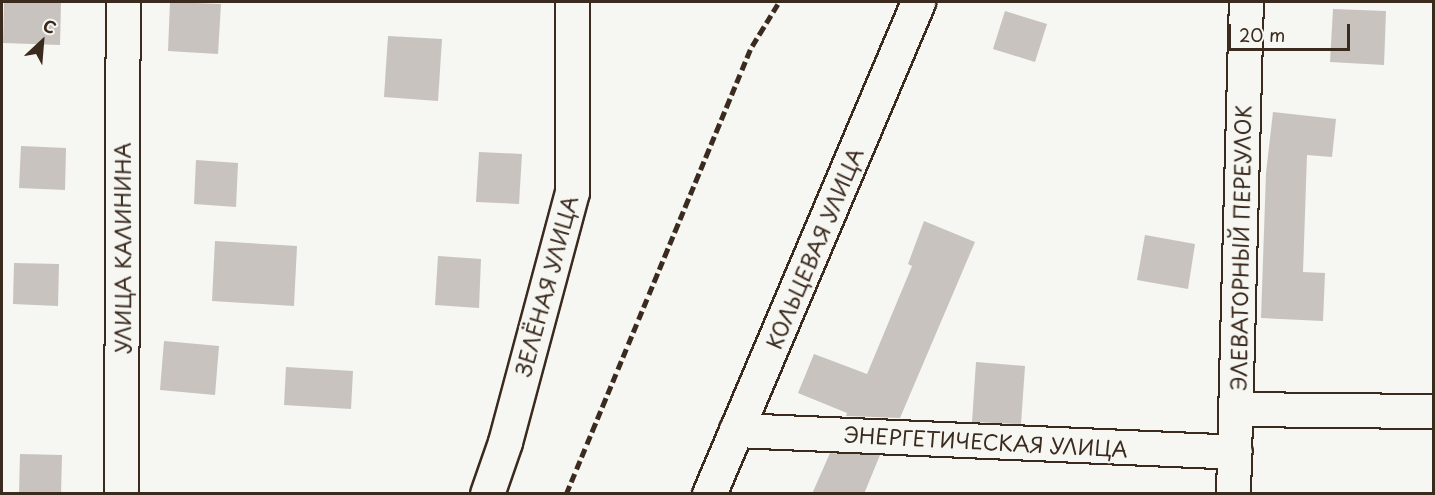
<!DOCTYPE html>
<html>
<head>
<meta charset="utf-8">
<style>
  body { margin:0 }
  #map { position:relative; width:1435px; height:495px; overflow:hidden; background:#f6f6f2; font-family:"Playpen Sans",sans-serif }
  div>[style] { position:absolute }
  .building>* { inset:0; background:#c8c3be }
  .roads { filter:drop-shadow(2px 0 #3b2a1e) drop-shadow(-2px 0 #3b2a1e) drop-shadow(0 2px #3b2a1e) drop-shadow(0 -2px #3b2a1e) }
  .minor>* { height:33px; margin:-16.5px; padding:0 16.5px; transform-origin:16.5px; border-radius:16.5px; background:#f6f6f2 }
  .rail>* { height:4.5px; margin-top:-2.25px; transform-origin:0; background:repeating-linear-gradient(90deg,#3b2a1e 0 9px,transparent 0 13.5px) }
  span { translate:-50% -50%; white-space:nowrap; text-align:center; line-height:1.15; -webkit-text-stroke:4.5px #f6f6f2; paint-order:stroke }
  .street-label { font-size:21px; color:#3b2a1e }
  .frame { position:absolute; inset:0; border:3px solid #3b2a1e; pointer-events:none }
  .north { position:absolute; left:12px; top:12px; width:60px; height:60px; -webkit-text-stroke:4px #f6f6f2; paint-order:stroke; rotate:26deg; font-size:16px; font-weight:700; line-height:24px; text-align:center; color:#3b2a1e }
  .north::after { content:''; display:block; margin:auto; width:21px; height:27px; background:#3b2a1e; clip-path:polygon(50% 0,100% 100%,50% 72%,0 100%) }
  .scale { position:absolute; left:1228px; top:24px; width:122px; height:27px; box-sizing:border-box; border:3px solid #3b2a1e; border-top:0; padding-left:8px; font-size:18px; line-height:21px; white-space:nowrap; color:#3b2a1e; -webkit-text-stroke:4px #f6f6f2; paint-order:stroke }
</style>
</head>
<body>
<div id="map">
  <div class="building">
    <div style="clip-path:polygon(4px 2px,61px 2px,60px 45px,3px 43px)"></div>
    <div style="clip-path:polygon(170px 2px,221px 4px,218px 54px,168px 51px)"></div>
    <div style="clip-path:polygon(1333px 9px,1386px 11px,1384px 65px,1330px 62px)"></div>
    <div style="clip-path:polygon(1005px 11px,1047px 24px,1035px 62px,993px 49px)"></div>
    <div style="clip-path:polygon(388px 36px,442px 39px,438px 101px,384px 97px)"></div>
    <div style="clip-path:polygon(1273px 112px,1336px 119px,1332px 157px,1307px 155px,1303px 272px,1325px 273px,1323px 321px,1261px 318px,1266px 173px)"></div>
    <div style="clip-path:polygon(21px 146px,66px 148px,65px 190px,19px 188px)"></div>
    <div style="clip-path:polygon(479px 152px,522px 154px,519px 204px,476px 202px)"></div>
    <div style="clip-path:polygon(196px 160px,238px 163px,236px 207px,194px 204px)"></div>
    <div style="clip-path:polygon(924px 221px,975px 242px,900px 418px,846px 416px,847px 413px,798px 393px,814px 354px,867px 374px,912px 266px,908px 264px)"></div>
    <div style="clip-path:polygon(1145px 235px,1195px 244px,1188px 289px,1137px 280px)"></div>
    <div style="clip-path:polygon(215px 241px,297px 246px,294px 306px,212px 301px)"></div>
    <div style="clip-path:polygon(438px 256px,481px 259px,479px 308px,435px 305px)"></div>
    <div style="clip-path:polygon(14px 263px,59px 264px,58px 306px,13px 304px)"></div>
    <div style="clip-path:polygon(164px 341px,219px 346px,215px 395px,160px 390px)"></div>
    <div style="clip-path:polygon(976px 362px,1025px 366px,1021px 424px,972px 422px)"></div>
    <div style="clip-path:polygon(286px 367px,353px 371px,351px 409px,284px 405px)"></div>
    <div style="clip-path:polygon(830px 453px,880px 455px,864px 494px,812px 494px)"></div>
    <div style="clip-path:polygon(20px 454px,62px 455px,61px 494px,19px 494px)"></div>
  </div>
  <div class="roads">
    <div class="minor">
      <div style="left:1236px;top:409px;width:198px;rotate:0.6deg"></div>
      <div style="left:736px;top:430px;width:499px;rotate:2.5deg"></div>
      <div style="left:121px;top:494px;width:492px;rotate:-89.8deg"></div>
      <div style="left:487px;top:494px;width:55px;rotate:-70.9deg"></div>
      <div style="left:505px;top:442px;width:259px;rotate:-75deg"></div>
      <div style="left:572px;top:192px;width:190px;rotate:-90deg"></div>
      <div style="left:709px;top:494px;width:535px;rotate:-66.98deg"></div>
      <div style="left:1233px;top:494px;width:492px;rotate:-88.5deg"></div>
    </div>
  </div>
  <div class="rail">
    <div style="left:566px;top:494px;width:485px;rotate:-67.5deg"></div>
    <div style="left:752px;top:46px;width:52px;rotate:-58.5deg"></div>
  </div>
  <div class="street-label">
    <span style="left:122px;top:248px;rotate:-90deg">УЛИЦА КАЛИНИНА</span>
    <span style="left:814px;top:248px;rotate:-67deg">КОЛЬЦЕВАЯ УЛИЦА</span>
    <span style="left:1240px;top:248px;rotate:-89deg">ЭЛЕВАТОРНЫЙ ПЕРЕУЛОК</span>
    <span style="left:546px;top:286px;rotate:-75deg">ЗЕЛЁНАЯ УЛИЦА</span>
    <span style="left:986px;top:441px;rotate:3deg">ЭНЕРГЕТИЧЕСКАЯ УЛИЦА</span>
  </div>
  <div class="frame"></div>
  <div class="north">С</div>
  <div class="scale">20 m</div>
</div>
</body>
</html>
